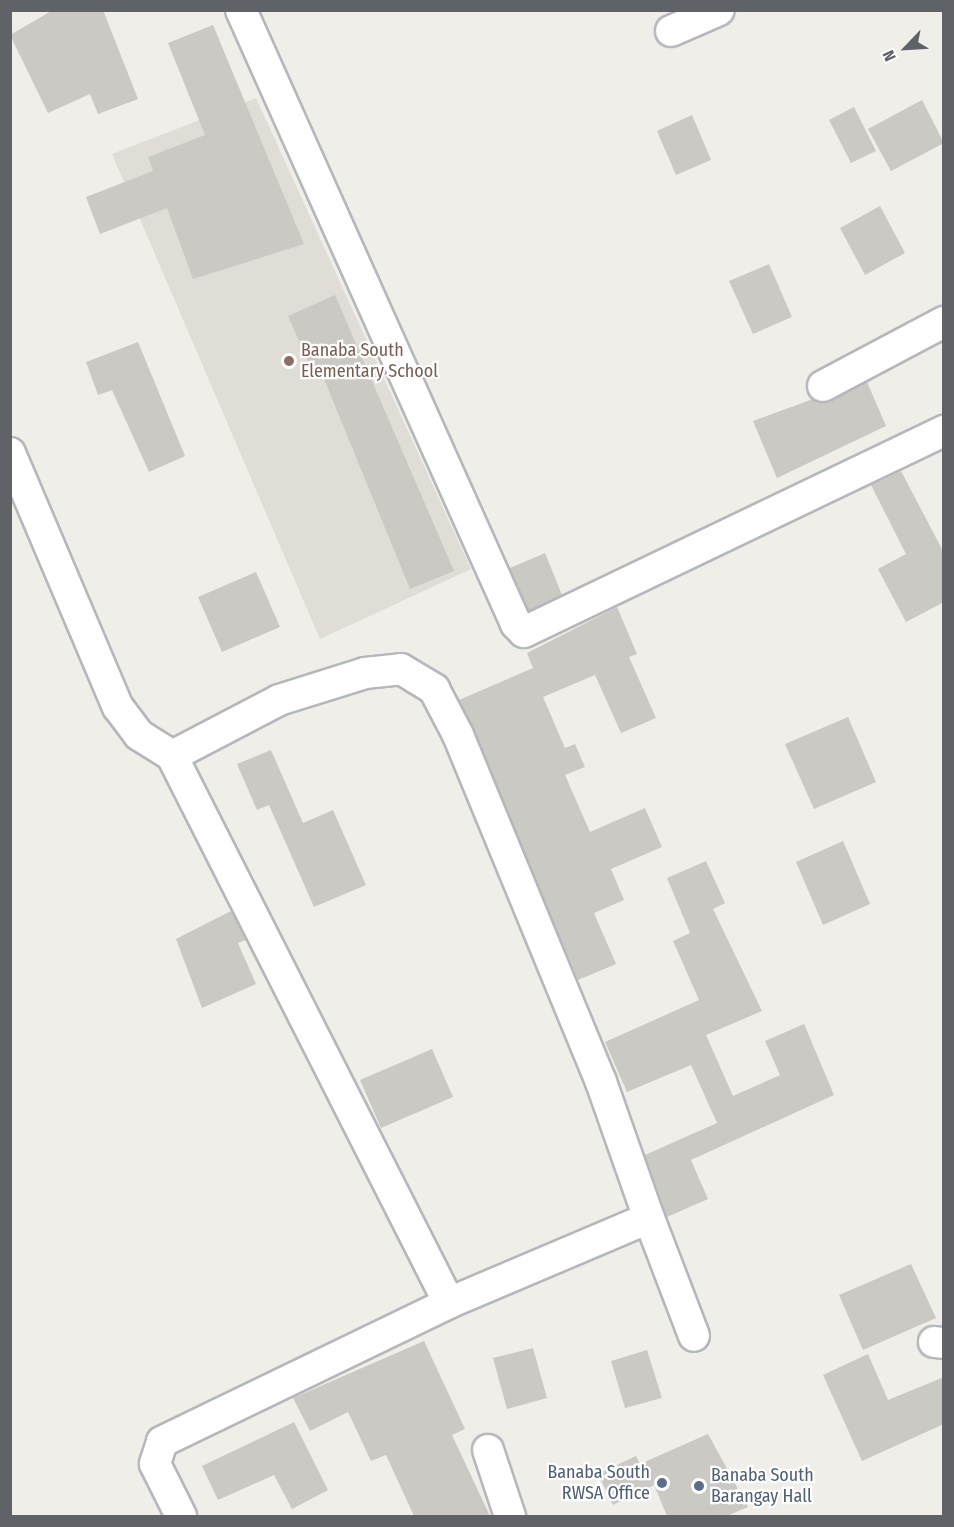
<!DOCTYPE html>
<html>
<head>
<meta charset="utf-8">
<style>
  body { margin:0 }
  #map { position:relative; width:954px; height:1527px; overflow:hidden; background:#efeee8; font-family:"Fira Sans Condensed",sans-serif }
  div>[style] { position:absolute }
  .education>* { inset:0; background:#dfddd6 }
  .building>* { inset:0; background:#cbc9c4 }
  .roads { filter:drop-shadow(2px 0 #b5b7bb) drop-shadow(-2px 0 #b5b7bb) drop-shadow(0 2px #b5b7bb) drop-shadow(0 -2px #b5b7bb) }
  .minor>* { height:30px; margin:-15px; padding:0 15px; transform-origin:15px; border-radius:15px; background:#fff }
  .dots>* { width:16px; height:16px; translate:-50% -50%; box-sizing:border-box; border:3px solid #fff; border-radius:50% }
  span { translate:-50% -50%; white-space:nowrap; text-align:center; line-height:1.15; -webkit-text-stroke:4.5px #fff; paint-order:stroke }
  .education-label { font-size:18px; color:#785e54 }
  .left { translate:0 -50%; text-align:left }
  .service-label { font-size:18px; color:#4e5e75 }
  .right { translate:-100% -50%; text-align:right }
  .frame { position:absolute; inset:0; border:12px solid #5f6266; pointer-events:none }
  .north { position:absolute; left:876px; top:18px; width:60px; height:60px; -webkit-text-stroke:4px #fff; paint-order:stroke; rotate:245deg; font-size:16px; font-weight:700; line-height:24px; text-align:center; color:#5f6266 }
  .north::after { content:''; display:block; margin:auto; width:21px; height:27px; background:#5f6266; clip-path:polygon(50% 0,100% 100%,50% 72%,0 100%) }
</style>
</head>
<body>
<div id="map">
  <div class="education">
    <div style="clip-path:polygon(256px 98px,471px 569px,320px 639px,112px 154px)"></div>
  </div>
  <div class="building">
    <div style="clip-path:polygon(53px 10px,103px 10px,138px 99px,98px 114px,90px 94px,48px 113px,10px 35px)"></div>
    <div style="clip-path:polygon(213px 25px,304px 244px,193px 279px,167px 208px,100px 234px,86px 197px,153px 171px,148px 157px,205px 135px,168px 43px)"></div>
    <div style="clip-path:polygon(922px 100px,944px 143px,891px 171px,868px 129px)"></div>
    <div style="clip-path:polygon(854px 107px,876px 151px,851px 163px,829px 120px)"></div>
    <div style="clip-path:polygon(692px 115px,711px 160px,676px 175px,657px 131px)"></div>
    <div style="clip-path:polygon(880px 206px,905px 253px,865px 275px,840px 228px)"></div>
    <div style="clip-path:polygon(769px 264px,792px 317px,753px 334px,729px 281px)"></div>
    <div style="clip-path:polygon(335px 295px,454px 571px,410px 589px,322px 374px,315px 377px,288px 316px)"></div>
    <div style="clip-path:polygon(138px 342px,185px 456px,149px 472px,112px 390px,98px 395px,86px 362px)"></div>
    <div style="clip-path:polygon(867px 382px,886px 426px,777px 478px,753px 421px,813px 399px,831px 401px)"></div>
    <div style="clip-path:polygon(901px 471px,944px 553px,944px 602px,906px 622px,878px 569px,906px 554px,871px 485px)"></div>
    <div style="clip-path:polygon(545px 553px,562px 595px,529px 611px,510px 568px)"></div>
    <div style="clip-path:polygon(256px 572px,280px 627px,222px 652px,198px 597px)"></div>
    <div style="clip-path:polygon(617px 607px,637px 654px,629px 657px,656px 718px,621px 733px,595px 675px,543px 697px,565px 748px,575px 744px,585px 767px,565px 775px,590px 832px,645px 808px,662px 847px,611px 869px,624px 900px,594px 913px,616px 964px,578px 980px,459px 700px,533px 668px,527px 653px)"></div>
    <div style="clip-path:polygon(848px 717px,876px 782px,814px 809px,785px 744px)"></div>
    <div style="clip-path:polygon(271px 750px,303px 823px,333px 810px,366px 885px,314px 907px,269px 805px,257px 810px,237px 764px)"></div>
    <div style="clip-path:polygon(843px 841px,870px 904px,823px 925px,796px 862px)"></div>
    <div style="clip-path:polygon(706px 861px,725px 903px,713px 909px,762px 1011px,706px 1035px,733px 1096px,780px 1075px,765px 1041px,804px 1024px,834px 1095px,691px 1160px,708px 1199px,667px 1217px,645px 1155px,717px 1123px,691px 1065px,627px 1092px,605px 1042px,699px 1000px,673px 941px,690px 933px,667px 878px)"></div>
    <div style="clip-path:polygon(231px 911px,246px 940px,238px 943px,256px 984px,202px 1008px,176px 939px)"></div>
    <div style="clip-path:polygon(432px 1049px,453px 1097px,381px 1128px,360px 1080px)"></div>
    <div style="clip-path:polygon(911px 1264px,936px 1318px,863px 1350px,839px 1295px)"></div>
    <div style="clip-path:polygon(424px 1341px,465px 1429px,452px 1435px,490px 1516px,414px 1516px,386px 1455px,371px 1461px,348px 1412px,310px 1431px,293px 1398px)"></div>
    <div style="clip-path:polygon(533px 1348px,547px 1398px,507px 1409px,493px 1358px)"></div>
    <div style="clip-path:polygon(647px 1350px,662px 1398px,625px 1408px,611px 1361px)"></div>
    <div style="clip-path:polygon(868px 1354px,888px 1400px,944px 1377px,944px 1424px,862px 1461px,823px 1375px)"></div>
    <div style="clip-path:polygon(294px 1422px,328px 1490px,292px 1509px,274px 1475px,218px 1500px,202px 1466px)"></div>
    <div style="clip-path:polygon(708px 1434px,748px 1507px,727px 1516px,667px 1516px,654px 1485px,613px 1505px,598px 1474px,636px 1456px,640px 1464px)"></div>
  </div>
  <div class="roads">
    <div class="minor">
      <div style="left:241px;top:10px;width:673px;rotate:65.87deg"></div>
      <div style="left:516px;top:624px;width:11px;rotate:45deg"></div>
      <div style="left:524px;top:632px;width:466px;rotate:-25.6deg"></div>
      <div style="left:671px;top:31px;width:52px;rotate:-23.6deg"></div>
      <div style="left:823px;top:386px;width:137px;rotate:-27.9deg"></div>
      <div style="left:10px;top:453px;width:276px;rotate:67deg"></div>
      <div style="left:118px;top:707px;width:35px;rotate:53deg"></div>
      <div style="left:139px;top:735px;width:39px;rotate:32deg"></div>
      <div style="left:172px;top:756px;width:613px;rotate:63.14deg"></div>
      <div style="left:172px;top:756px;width:121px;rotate:-27.6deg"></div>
      <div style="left:279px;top:700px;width:90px;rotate:-17.4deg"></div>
      <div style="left:365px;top:673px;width:36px;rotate:-6deg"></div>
      <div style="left:401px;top:669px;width:39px;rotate:31deg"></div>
      <div style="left:434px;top:689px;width:52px;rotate:62.4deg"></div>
      <div style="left:458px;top:735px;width:375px;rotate:67.6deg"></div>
      <div style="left:601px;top:1082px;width:144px;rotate:70.6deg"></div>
      <div style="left:649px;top:1218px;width:217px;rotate:157deg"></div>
      <div style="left:449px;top:1303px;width:319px;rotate:154.2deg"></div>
      <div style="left:162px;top:1442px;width:23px;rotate:108deg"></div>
      <div style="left:155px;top:1464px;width:58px;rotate:63.4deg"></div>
      <div style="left:649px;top:1218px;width:126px;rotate:69.1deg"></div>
      <div style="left:934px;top:1342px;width:10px;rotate:6deg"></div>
      <div style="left:488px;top:1450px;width:70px;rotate:71.6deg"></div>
    </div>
  </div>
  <div class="dots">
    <div style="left:289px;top:361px;background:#8d6e63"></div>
    <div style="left:662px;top:1483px;background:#5c6f8a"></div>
    <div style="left:699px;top:1486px;background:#5c6f8a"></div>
  </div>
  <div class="education-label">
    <span class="left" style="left:301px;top:361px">Banaba South<br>Elementary School</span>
  </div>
  <div class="service-label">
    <span class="right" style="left:650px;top:1483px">Banaba South<br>RWSA Office</span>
    <span class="left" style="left:711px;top:1486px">Banaba South<br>Barangay Hall</span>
  </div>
  <div class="frame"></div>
  <div class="north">N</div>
</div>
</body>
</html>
